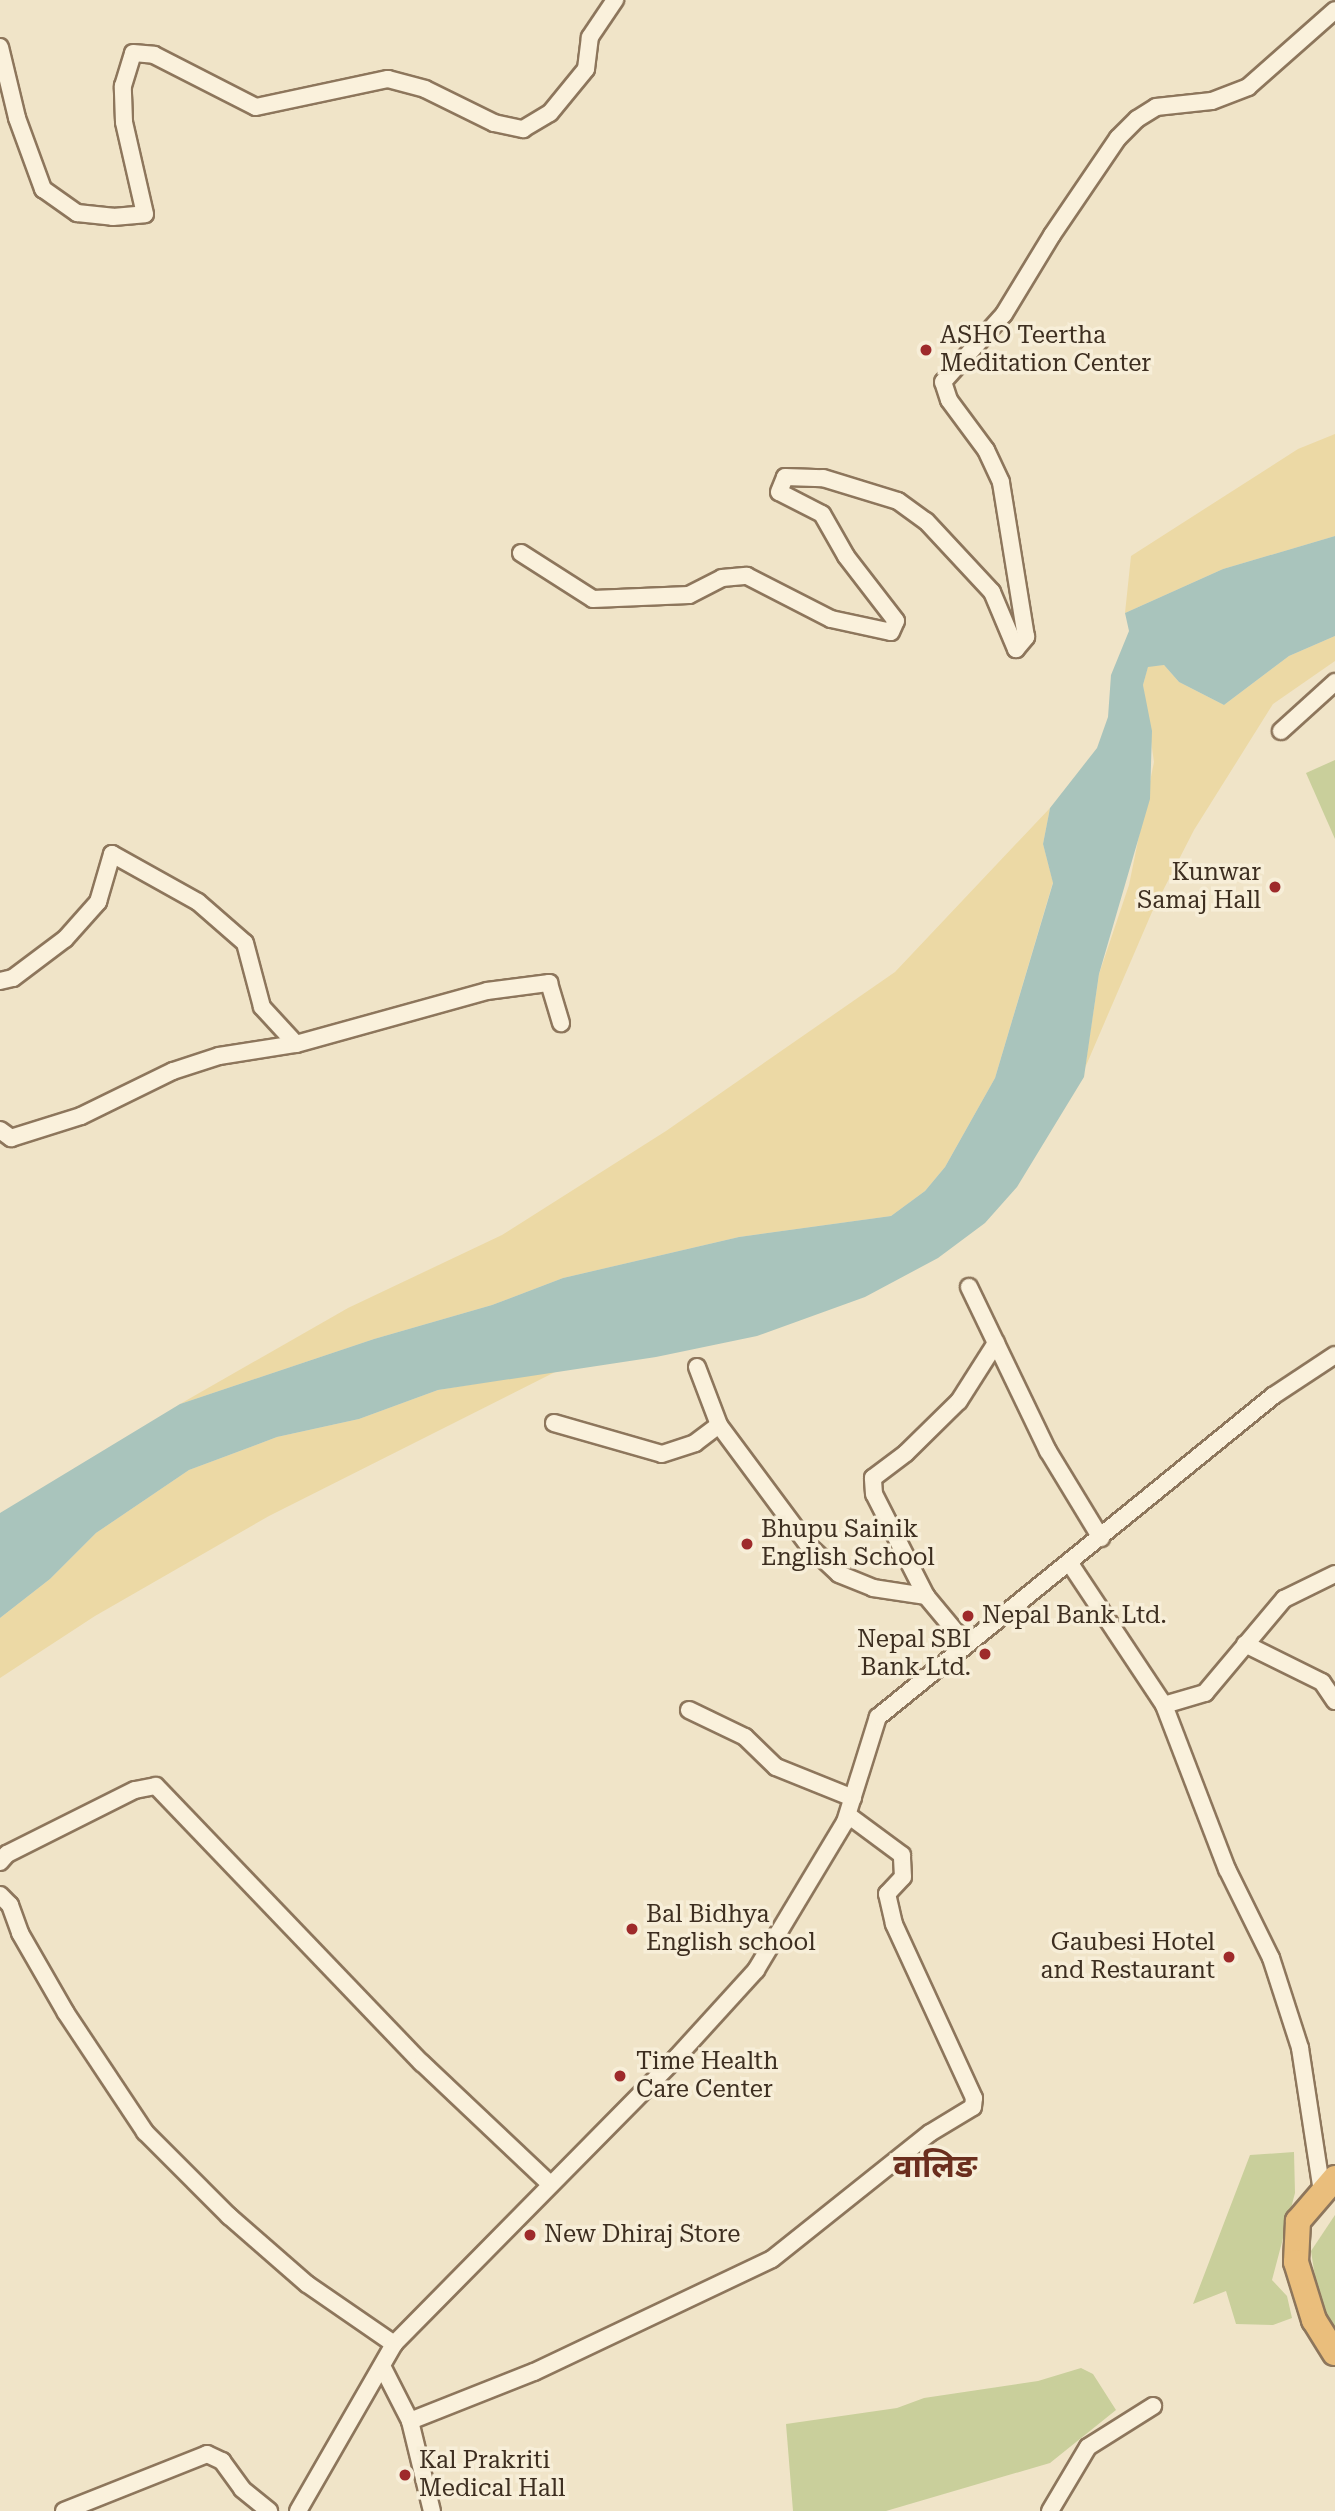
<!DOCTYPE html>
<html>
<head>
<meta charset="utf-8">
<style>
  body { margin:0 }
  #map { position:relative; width:1335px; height:2511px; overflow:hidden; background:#f0e4c8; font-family:"Roboto Serif","Noto Sans Devanagari",serif }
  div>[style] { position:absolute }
  .green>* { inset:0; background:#c9cf9b }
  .sand>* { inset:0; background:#ecd9a5 }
  .water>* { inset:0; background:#a9c4bc }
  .roads { filter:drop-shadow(2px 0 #8d765c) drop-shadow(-2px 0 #8d765c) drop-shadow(0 2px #8d765c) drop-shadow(0 -2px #8d765c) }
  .minor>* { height:16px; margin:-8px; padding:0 8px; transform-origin:8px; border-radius:8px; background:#faf1dc }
  .trunk>* { height:24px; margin:-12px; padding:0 12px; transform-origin:12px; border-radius:12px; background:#eabe7c }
  .dots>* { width:19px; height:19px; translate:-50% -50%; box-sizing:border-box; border:4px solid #f7eed8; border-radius:50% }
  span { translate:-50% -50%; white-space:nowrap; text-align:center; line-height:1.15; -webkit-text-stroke:7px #f7eed8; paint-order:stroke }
  .poi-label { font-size:24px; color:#3d2e20 }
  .left { translate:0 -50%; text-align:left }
  .right { translate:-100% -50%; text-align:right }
  .district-label { font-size:32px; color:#6b2e1e; font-weight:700 }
</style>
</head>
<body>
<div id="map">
  <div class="green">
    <div style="clip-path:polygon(1335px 760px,1335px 839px,1306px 773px)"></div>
    <div style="clip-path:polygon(1294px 2152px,1295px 2193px,1272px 2280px,1287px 2296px,1292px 2318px,1273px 2325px,1236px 2324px,1226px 2291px,1193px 2304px,1250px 2155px)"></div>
    <div style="clip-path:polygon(1335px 2215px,1335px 2339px,1322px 2323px,1311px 2251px)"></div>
    <div style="clip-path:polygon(1081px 2368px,1093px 2374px,1116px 2410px,1050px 2463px,886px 2511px,793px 2511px,786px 2424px,897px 2408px,924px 2398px,1038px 2381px)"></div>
  </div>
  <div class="sand">
    <div style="clip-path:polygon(1335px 434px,1335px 536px,1223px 569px,1125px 613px,1131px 556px,1298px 449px)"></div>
    <div style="clip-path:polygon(1335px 636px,1335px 661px,1273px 704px,1194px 830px,1152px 912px,1085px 1068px,1099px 974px,1129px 885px,1154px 762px,1143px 685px,1148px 666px,1164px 665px,1179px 682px,1224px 705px,1289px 656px)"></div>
    <div style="clip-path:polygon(1050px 808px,1043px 844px,1053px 882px,995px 1078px,945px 1167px,925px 1191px,891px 1216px,739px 1237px,563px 1278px,492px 1305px,374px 1339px,180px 1404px,348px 1308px,502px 1235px,666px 1131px,895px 972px)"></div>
    <div style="clip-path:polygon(559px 1370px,269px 1516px,95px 1616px,0 1678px,0 1618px,50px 1579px,96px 1533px,189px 1470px,277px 1437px,359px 1419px,438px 1390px)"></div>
  </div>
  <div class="water">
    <div style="clip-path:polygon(1335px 536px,1335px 636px,1289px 656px,1224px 705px,1179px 682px,1164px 665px,1148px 667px,1143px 685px,1152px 731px,1150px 799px,1099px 974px,1084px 1077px,1017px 1187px,985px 1223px,938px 1258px,865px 1297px,757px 1336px,656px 1357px,438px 1390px,359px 1419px,277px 1437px,189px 1470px,96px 1533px,50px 1579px,0 1618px,0 1513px,180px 1404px,374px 1339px,492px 1305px,563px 1278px,739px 1237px,891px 1216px,925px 1191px,945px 1167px,995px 1078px,1053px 883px,1043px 844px,1050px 808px,1097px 748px,1108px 717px,1111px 675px,1129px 631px,1125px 613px,1223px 569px)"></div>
  </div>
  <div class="roads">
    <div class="minor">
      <div style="left:0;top:47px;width:73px;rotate:76.5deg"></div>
      <div style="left:17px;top:118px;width:76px;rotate:69.9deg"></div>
      <div style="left:43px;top:189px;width:42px;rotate:35.2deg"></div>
      <div style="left:77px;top:213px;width:36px;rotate:6deg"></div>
      <div style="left:113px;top:217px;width:32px;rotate:-5deg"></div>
      <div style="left:145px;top:214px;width:94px;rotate:-102.9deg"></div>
      <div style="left:124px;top:122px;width:36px;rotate:-92deg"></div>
      <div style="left:123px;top:86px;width:34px;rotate:-73deg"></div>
      <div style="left:133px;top:53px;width:21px;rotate:5deg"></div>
      <div style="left:154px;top:55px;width:114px;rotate:27deg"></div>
      <div style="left:256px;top:107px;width:135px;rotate:-12deg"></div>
      <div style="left:388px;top:79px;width:38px;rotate:15deg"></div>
      <div style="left:425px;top:89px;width:77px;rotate:26.2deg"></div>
      <div style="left:494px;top:123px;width:30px;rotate:12deg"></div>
      <div style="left:523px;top:129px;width:31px;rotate:-31deg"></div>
      <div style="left:550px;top:113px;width:57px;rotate:-50.7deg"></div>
      <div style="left:586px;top:69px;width:32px;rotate:-83deg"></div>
      <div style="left:590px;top:37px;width:45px;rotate:-56deg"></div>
      <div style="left:521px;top:553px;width:85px;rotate:32.6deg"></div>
      <div style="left:593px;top:599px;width:96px;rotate:-2.4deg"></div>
      <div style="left:689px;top:595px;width:37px;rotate:-27deg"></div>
      <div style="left:722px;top:578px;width:25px;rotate:-5deg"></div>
      <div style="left:747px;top:576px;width:94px;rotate:27.1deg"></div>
      <div style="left:831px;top:619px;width:61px;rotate:12.2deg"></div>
      <div style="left:891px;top:632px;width:12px;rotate:-66deg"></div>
      <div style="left:896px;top:621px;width:82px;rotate:-127.6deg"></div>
      <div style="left:846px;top:556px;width:48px;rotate:-119.7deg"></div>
      <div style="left:822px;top:514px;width:48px;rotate:-152.9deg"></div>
      <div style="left:779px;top:492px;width:16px;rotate:-68deg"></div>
      <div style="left:785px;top:477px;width:38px;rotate:2deg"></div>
      <div style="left:823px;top:478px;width:78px;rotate:17deg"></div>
      <div style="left:898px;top:501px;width:34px;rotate:36deg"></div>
      <div style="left:926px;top:521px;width:97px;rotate:47.1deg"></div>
      <div style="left:992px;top:592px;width:62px;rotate:67.2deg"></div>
      <div style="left:1016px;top:649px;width:16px;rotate:-50deg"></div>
      <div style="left:1026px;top:637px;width:157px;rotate:-99.2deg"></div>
      <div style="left:1001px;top:482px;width:35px;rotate:-115deg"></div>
      <div style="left:986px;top:450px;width:62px;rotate:-126.5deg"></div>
      <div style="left:949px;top:400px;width:19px;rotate:-108deg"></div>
      <div style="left:943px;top:382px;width:91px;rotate:-48.1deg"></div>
      <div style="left:1004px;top:314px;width:92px;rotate:-58.7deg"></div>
      <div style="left:1052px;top:235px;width:117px;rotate:-55.8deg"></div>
      <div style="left:1118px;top:138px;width:27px;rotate:-45deg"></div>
      <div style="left:1137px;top:119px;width:22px;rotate:-32deg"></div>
      <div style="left:1156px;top:107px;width:56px;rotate:-6.1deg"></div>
      <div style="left:1212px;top:101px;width:39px;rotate:-21deg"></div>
      <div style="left:1248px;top:87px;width:116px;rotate:-41.5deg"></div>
      <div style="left:1281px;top:731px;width:73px;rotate:-42.2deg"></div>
      <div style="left:0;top:981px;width:13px;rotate:-13deg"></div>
      <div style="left:13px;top:978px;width:65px;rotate:-36.9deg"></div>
      <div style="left:65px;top:939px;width:50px;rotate:-48.3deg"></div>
      <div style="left:98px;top:902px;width:50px;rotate:-73.7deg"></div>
      <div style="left:112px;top:854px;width:98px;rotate:29.2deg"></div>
      <div style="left:198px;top:902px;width:62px;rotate:41.1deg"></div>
      <div style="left:245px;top:943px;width:66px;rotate:75.1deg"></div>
      <div style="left:262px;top:1007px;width:50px;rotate:47.4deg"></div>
      <div style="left:0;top:1130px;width:14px;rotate:36deg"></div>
      <div style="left:11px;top:1138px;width:73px;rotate:-17.4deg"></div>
      <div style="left:81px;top:1116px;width:102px;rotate:-26.1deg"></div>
      <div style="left:173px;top:1071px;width:48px;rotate:-18.1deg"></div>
      <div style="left:219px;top:1056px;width:78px;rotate:-8.9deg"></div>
      <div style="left:296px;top:1044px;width:198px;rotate:-15.5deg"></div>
      <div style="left:487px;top:991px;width:63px;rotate:-7.4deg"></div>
      <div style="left:549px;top:983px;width:42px;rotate:73.3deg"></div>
      <div style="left:969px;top:1287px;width:182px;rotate:64.3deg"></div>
      <div style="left:1048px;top:1451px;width:102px;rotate:58.7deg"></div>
      <div style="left:697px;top:1367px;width:62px;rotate:69.2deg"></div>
      <div style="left:719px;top:1425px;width:149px;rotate:53.4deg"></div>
      <div style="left:808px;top:1545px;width:42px;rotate:43.1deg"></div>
      <div style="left:839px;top:1574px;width:37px;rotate:22deg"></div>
      <div style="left:873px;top:1588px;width:54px;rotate:8.6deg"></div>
      <div style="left:554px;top:1423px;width:112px;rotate:16deg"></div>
      <div style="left:662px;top:1454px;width:35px;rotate:-18deg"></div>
      <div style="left:695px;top:1443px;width:30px;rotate:-37deg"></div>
      <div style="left:1069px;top:1562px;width:172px;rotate:56.4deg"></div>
      <div style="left:1164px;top:1705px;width:176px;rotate:69deg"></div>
      <div style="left:1227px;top:1869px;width:99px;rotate:63.7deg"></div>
      <div style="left:1271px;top:1958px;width:95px;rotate:72.1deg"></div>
      <div style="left:1300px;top:2048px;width:145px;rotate:81.3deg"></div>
      <div style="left:966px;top:1644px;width:62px;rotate:-129.8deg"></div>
      <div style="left:926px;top:1596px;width:114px;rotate:-117deg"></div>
      <div style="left:874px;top:1494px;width:16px;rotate:-94deg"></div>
      <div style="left:873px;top:1478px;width:41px;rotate:-37.1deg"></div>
      <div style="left:906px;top:1453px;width:74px;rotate:-44.5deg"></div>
      <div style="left:959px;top:1401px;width:69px;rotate:-57.5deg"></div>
      <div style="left:1245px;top:1644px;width:86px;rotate:26.3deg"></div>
      <div style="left:1322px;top:1682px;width:23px;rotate:56deg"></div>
      <div style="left:1164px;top:1705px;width:43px;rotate:-16.3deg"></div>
      <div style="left:1205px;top:1693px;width:123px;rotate:-50deg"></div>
      <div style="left:1284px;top:1599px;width:57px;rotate:-26.1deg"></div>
      <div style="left:689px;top:1710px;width:62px;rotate:25.7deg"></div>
      <div style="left:745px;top:1737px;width:43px;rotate:44.1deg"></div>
      <div style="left:776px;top:1767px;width:83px;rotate:21.9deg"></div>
      <div style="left:0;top:1862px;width:11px;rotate:-49deg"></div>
      <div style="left:7px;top:1854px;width:143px;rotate:-26.6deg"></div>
      <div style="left:135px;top:1790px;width:21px;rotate:-11deg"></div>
      <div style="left:156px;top:1786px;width:384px;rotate:46.2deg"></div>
      <div style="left:422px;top:2063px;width:176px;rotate:43.4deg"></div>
      <div style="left:0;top:1895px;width:14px;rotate:45deg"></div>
      <div style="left:10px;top:1905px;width:30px;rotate:70deg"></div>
      <div style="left:20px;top:1933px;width:92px;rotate:60.1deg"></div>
      <div style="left:66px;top:2013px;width:143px;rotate:56.4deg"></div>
      <div style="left:145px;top:2132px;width:119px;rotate:45deg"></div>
      <div style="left:229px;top:2216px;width:103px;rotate:41.1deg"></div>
      <div style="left:307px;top:2284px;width:106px;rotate:34.6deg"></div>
      <div style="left:382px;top:2366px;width:62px;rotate:63deg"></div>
      <div style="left:410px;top:2421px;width:93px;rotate:76.3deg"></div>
      <div style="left:410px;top:2421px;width:133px;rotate:-21.6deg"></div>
      <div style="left:534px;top:2372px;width:263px;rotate:-25.4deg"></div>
      <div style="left:772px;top:2259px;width:202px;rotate:-38.6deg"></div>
      <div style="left:930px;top:2133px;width:50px;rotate:-31.2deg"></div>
      <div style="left:973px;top:2107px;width:9px;rotate:-84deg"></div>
      <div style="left:974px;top:2098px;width:192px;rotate:-114.7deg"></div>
      <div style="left:894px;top:1924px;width:31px;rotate:-103deg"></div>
      <div style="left:887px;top:1894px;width:23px;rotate:-47deg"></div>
      <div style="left:903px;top:1877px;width:22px;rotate:-93deg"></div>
      <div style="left:902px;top:1855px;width:67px;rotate:-143.5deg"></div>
      <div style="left:64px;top:2511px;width:154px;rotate:-21.7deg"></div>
      <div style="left:207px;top:2454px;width:17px;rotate:25deg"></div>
      <div style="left:222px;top:2461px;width:34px;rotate:54deg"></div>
      <div style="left:242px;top:2489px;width:35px;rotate:39deg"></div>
      <div style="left:298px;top:2511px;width:193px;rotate:-60.1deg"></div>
      <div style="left:394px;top:2344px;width:402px;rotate:-45.4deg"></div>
      <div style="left:676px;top:2058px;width:119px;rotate:-47.7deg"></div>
      <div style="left:756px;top:1970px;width:173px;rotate:-59deg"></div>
      <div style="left:845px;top:1822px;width:110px;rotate:-72.6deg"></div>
      <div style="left:878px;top:1717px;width:509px;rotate:-39.1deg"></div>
      <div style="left:1273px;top:1396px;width:74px;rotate:-33.5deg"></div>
      <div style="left:1050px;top:2511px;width:74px;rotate:-59.3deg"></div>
      <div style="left:1088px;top:2447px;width:77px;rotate:-32.2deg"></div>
    </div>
    <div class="trunk">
      <div style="left:1335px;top:2178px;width:57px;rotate:130.7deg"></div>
      <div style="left:1298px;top:2221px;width:41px;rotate:92.8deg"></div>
      <div style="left:1296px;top:2262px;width:61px;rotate:72.8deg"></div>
      <div style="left:1314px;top:2320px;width:39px;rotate:58deg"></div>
    </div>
  </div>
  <div class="dots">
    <div style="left:926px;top:350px;background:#9e2a2b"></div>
    <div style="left:1275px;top:887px;background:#9e2a2b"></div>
    <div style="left:747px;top:1544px;background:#9e2a2b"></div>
    <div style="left:968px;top:1616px;background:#9e2a2b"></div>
    <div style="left:985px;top:1654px;background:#9e2a2b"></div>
    <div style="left:632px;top:1929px;background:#9e2a2b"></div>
    <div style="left:1229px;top:1957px;background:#9e2a2b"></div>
    <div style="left:620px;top:2076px;background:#9e2a2b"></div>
    <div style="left:530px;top:2235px;background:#9e2a2b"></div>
    <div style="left:405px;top:2475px;background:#9e2a2b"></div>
  </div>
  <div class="poi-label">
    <span class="left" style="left:940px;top:350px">ASHO Teertha<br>Meditation Center</span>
    <span class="right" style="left:1261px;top:887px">Kunwar<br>Samaj Hall</span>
    <span class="left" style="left:761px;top:1544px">Bhupu Sainik<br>English School</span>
    <span class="left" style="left:982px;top:1616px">Nepal Bank Ltd.</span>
    <span class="right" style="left:971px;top:1654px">Nepal SBI<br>Bank Ltd.</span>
    <span class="left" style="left:646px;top:1929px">Bal Bidhya<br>English school</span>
    <span class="right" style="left:1215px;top:1957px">Gaubesi Hotel<br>and Restaurant</span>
    <span class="left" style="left:636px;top:2076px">Time Health<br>Care Center</span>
    <span class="left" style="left:544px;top:2235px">New Dhiraj Store</span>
    <span class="left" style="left:419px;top:2475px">Kal Prakriti<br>Medical Hall</span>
  </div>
  <div class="district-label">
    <span style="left:935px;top:2166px">वालिङ</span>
  </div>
</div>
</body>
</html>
